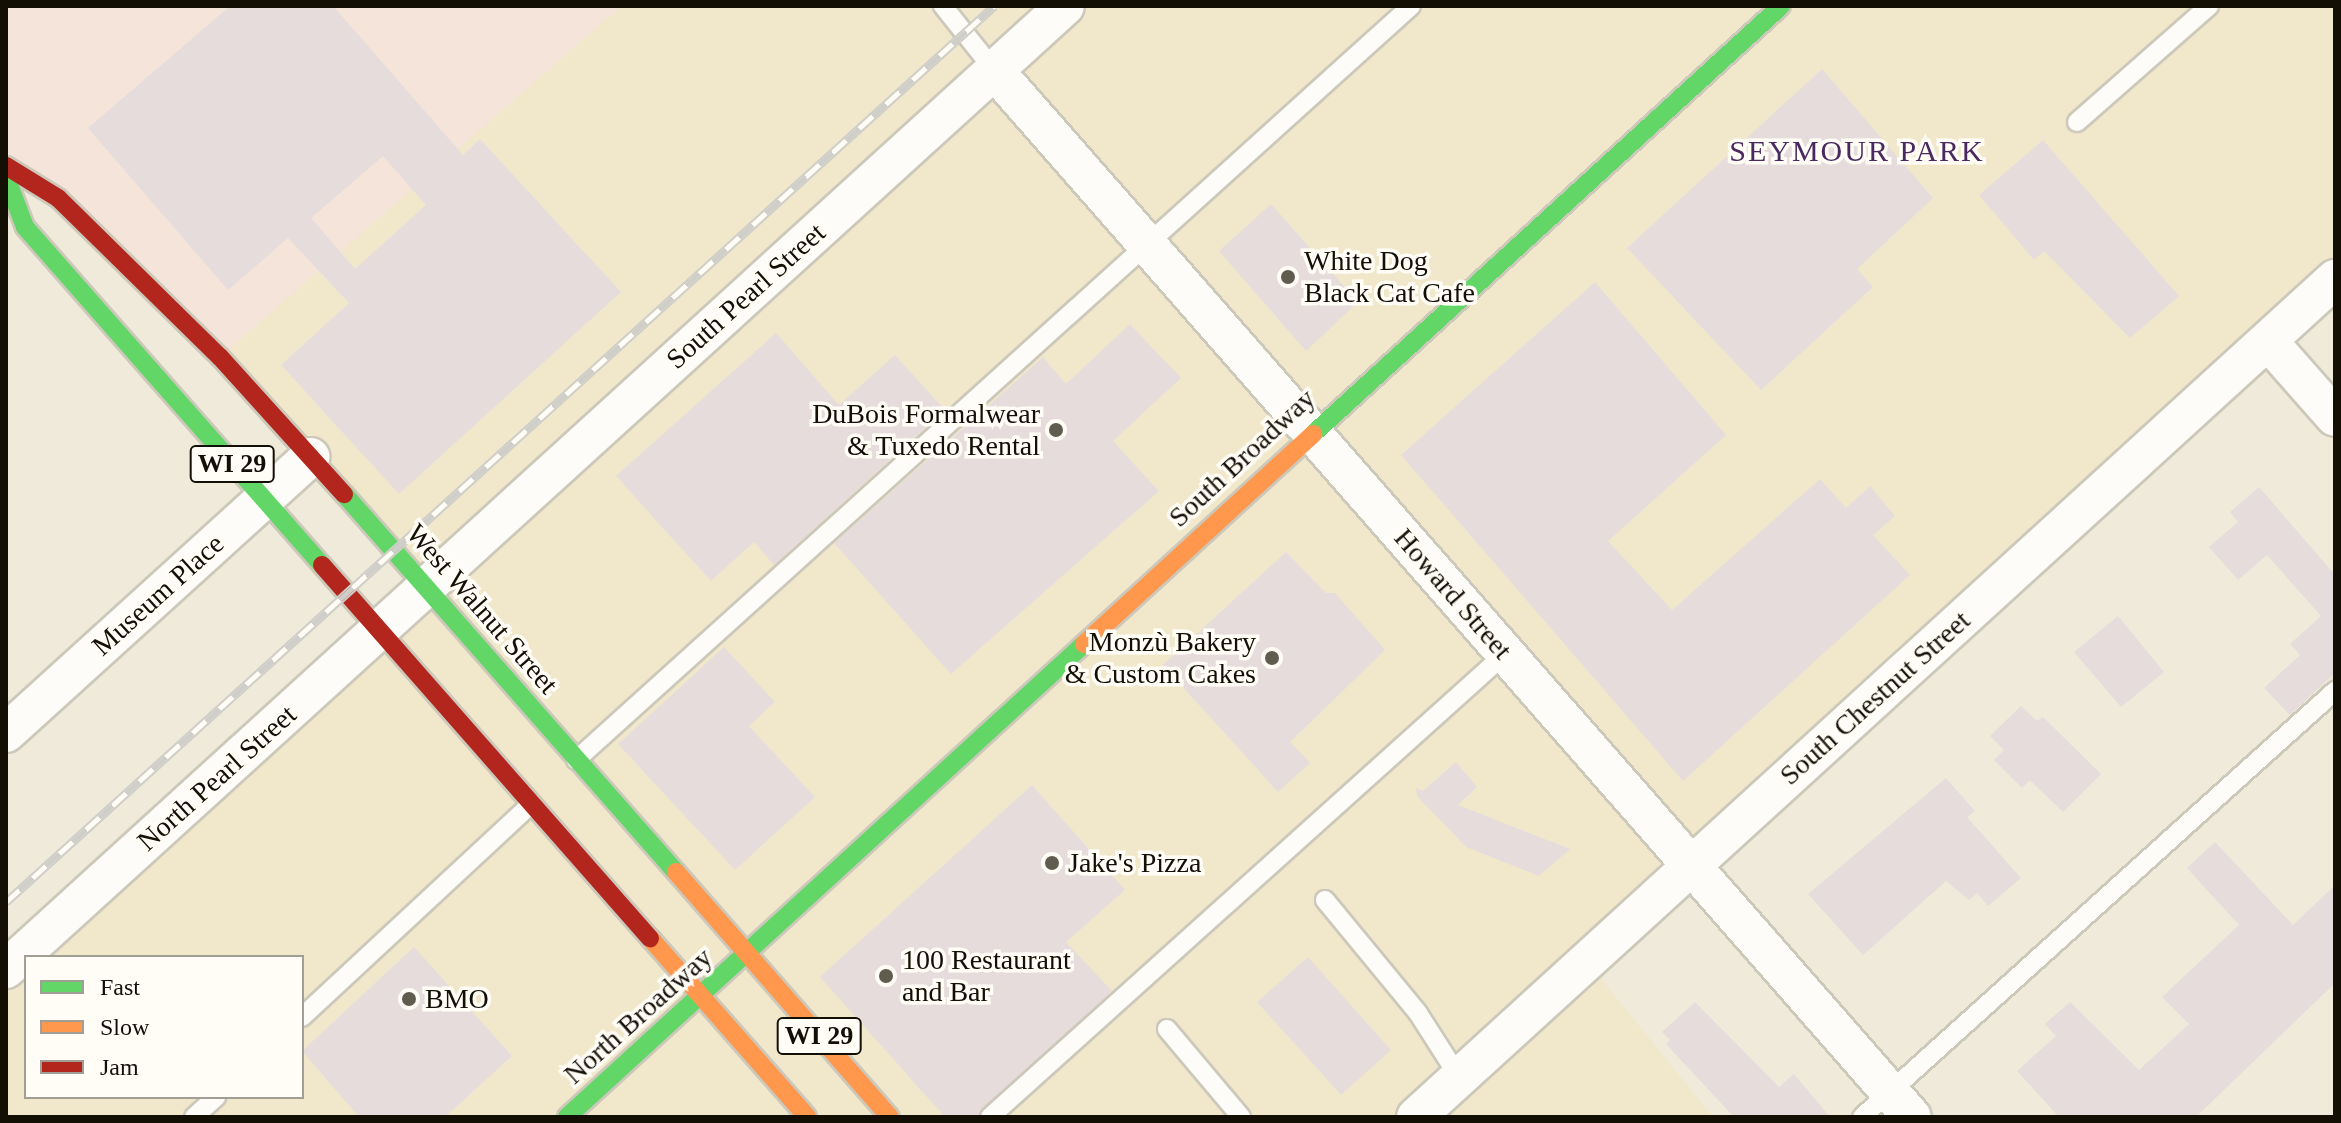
<!DOCTYPE html>
<html>
<head>
<meta charset="utf-8">
<style>
  body { margin:0 }
  #map { position:relative; width:2341px; height:1123px; overflow:hidden; background:#efead9; font-family:"Times New Roman",serif }
  div>[style] { position:absolute }
  .built>* { inset:0; background:#f1e8cb }
  .industrial>* { inset:0; background:#f4e4d9 }
  .building>* { inset:0; background:#e6dcdc }
  .roads { filter:drop-shadow(2px 0 #ccc8ba) drop-shadow(-2px 0 #ccc8ba) drop-shadow(0 2px #ccc8ba) drop-shadow(0 -2px #ccc8ba) }
  .lane>* { height:18px; margin:-9px; padding:0 9px; transform-origin:9px; border-radius:9px; background:#fdfcf9 }
  .street>* { height:38px; margin:-19px; padding:0 19px; transform-origin:19px; border-radius:19px; background:#fdfcf9 }
  .fast>* { height:18px; margin:-9px; padding:0 9px; transform-origin:9px; border-radius:9px; background:#63d668 }
  .slow>* { height:18px; margin:-9px; padding:0 9px; transform-origin:9px; border-radius:9px; background:#ff974d }
  .jam>* { height:18px; margin:-9px; padding:0 9px; transform-origin:9px; border-radius:9px; background:#b3261e }
  .rail>* { height:9px; margin-top:-4.5px; transform-origin:0; background:repeating-linear-gradient(90deg,#fffdf6 0 18px,#cfcec9 0 36px); box-sizing:border-box; border-block:2px solid #cfcec9 }
  .dots>* { width:22px; height:22px; translate:-50% -50%; box-sizing:border-box; border:4px solid #fffdf6; border-radius:50% }
  span { translate:-50% -50%; white-space:nowrap; text-align:center; line-height:1.15; -webkit-text-stroke:7px #fffdf6; paint-order:stroke }
  .shield-label span { padding:2px 6px; background:#fffdf6; border:2px solid; border-radius:6px; -webkit-text-stroke-width:0 }
  .shield-label { font-size:26px; color:#130f05; font-weight:700 }
  .poi-label { font-size:28px; color:#130f05 }
  .left { translate:0 -50%; text-align:left }
  .right { translate:-100% -50%; text-align:right }
  .street-label { font-size:28px; color:#130f05 }
  .neighbourhood-label { font-size:30px; color:#4b2960; letter-spacing:2px }
  .frame { position:absolute; inset:0; border:8px solid #130f05; pointer-events:none }
  .legend { position:absolute; left:24px; top:955px; width:280px; height:144px; box-sizing:border-box; background:#fffdf6; border:2px solid #a19e96; margin:0; padding:10px 14px; list-style:none; font-size:24px; color:#130f05 }
  .legend li { display:flex; align-items:center; gap:16px; height:40px }
  .legend b { width:40px; border:2px solid #a19e96 }
</style>
</head>
<body>
<div id="map">
  <div class="built">
    <div style="clip-path:polygon(evenodd,621px 6px,2335px 6px,2335px 279px,1586px 960px,1713px 1117px,6px 1117px,6px 969px,427px 586px,220px 357px,621px 6px,26px 957px,302px 957px,302px 1097px,26px 1097px,26px 957px)"></div>
  </div>
  <div class="industrial">
    <div style="clip-path:polygon(6px 6px,621px 6px,220px 357px,6px 166px)"></div>
  </div>
  <div class="building">
    <div style="clip-path:polygon(evenodd,230px 6px,333px 6px,463px 155px,480px 139px,621px 292px,399px 494px,281px 365px,349px 303px,288px 238px,228px 290px,88px 128px,230px 6px,383px 156px,426px 205px,355px 269px,311px 218px,383px 156px)"></div>
    <div style="clip-path:polygon(1822px 69px,1933px 198px,1857px 269px,1873px 287px,1761px 390px,1627px 248px)"></div>
    <div style="clip-path:polygon(2043px 140px,2179px 296px,2130px 338px,2044px 251px,2034px 260px,1979px 195px)"></div>
    <div style="clip-path:polygon(1271px 204px,1358px 302px,1306px 351px,1219px 251px)"></div>
    <div style="clip-path:polygon(1595px 282px,1726px 435px,1608px 541px,1672px 610px,1820px 479px,1846px 508px,1870px 486px,1895px 516px,1873px 535px,1910px 575px,1683px 781px,1401px 455px)"></div>
    <div style="clip-path:polygon(1130px 324px,1181px 378px,1113px 441px,1159px 491px,951px 674px,834px 543px,1043px 357px,1066px 384px)"></div>
    <div style="clip-path:polygon(776px 333px,839px 405px,895px 355px,945px 410px,774px 565px,754px 542px,711px 581px,616px 476px)"></div>
    <div style="clip-path:polygon(2259px 487px,2335px 575px,2335px 673px,2290px 715px,2264px 688px,2300px 655px,2290px 644px,2321px 616px,2267px 555px,2238px 580px,2209px 547px,2238px 522px,2230px 512px)"></div>
    <div style="clip-path:polygon(1286px 552px,1326px 593px,1335px 593px,1385px 650px,1290px 742px,1310px 763px,1278px 792px,1163px 665px)"></div>
    <div style="clip-path:polygon(2118px 616px,2164px 672px,2121px 707px,2074px 652px)"></div>
    <div style="clip-path:polygon(724px 647px,775px 702px,749px 726px,815px 797px,735px 870px,618px 744px)"></div>
    <div style="clip-path:polygon(2021px 706px,2037px 721px,2043px 717px,2101px 774px,2063px 812px,2030px 780px,2022px 788px,1994px 760px,2004px 750px,1990px 736px)"></div>
    <div style="clip-path:polygon(1456px 762px,1477px 787px,1458px 805px,1570px 849px,1539px 876px,1466px 847px,1417px 796px,1416px 788px,1423px 791px)"></div>
    <div style="clip-path:polygon(1946px 778px,1975px 811px,1967px 817px,2021px 878px,1988px 906px,1977px 893px,1969px 900px,1946px 881px,1863px 955px,1808px 894px)"></div>
    <div style="clip-path:polygon(1032px 785px,1125px 890px,1066px 942px,1112px 991px,978px 1117px,945px 1117px,820px 977px)"></div>
    <div style="clip-path:polygon(2215px 842px,2293px 925px,2335px 885px,2335px 983px,2196px 1117px,2059px 1117px,2017px 1071px,2056px 1036px,2045px 1024px,2070px 1002px,2139px 1070px,2189px 1024px,2162px 997px,2239px 925px,2187px 868px)"></div>
    <div style="clip-path:polygon(414px 947px,512px 1056px,445px 1117px,359px 1117px,302px 1051px)"></div>
    <div style="clip-path:polygon(1308px 957px,1391px 1050px,1341px 1095px,1257px 1002px)"></div>
    <div style="clip-path:polygon(1695px 1002px,1779px 1087px,1794px 1074px,1830px 1117px,1734px 1117px,1666px 1044px,1670px 1040px,1662px 1032px)"></div>
  </div>
  <div class="roads">
    <div class="lane">
      <div style="left:943px;top:6px;width:82px;rotate:51.4deg"></div>
      <div style="left:2077px;top:122px;width:176px;rotate:-41.3deg"></div>
      <div style="left:576px;top:760px;width:1125px;rotate:-42.08deg"></div>
      <div style="left:1325px;top:900px;width:146px;rotate:50.5deg"></div>
      <div style="left:1418px;top:1013px;width:76px;rotate:57.4deg"></div>
      <div style="left:302px;top:1017px;width:313px;rotate:-42.9deg"></div>
      <div style="left:1167px;top:1029px;width:115px;rotate:49.9deg"></div>
      <div style="left:194px;top:1117px;width:30px;rotate:-42deg"></div>
      <div style="left:990px;top:1117px;width:693px;rotate:-41.96deg"></div>
      <div style="left:1862px;top:1117px;width:637px;rotate:-42.01deg"></div>
    </div>
    <div class="street">
      <div style="left:994px;top:70px;width:1392px;rotate:48.76deg"></div>
      <div style="left:2268px;top:341px;width:101px;rotate:48.6deg"></div>
      <div style="left:6px;top:733px;width:411px;rotate:-42.2deg"></div>
      <div style="left:6px;top:969px;width:1431px;rotate:-42.28deg"></div>
      <div style="left:1416px;top:1117px;width:1244px;rotate:-42.36deg"></div>
    </div>
    <div class="fast">
      <div style="left:6px;top:177px;width:53px;rotate:69.2deg"></div>
      <div style="left:25px;top:227px;width:450px;rotate:48.7deg"></div>
      <div style="left:1313px;top:434px;width:634px;rotate:-42.44deg"></div>
      <div style="left:344px;top:494px;width:503px;rotate:48.71deg"></div>
      <div style="left:567px;top:1117px;width:701px;rotate:-42.46deg"></div>
    </div>
    <div class="slow">
      <div style="left:1084px;top:644px;width:311px;rotate:-42.5deg"></div>
      <div style="left:676px;top:872px;width:325px;rotate:48.9deg"></div>
      <div style="left:650px;top:938px;width:238px;rotate:48.7deg"></div>
    </div>
    <div class="jam">
      <div style="left:6px;top:166px;width:61px;rotate:31.6deg"></div>
      <div style="left:58px;top:198px;width:227px;rotate:44.5deg"></div>
      <div style="left:220px;top:357px;width:185px;rotate:47.9deg"></div>
      <div style="left:322px;top:565px;width:497px;rotate:48.7deg"></div>
    </div>
  </div>
  <div class="rail">
    <div style="left:6px;top:902px;width:1334px;rotate:-42.2deg"></div>
  </div>
  <div class="dots">
    <div style="left:1288px;top:277px;background:#605c4f"></div>
    <div style="left:1056px;top:430px;background:#605c4f"></div>
    <div style="left:1272px;top:658px;background:#605c4f"></div>
    <div style="left:1052px;top:863px;background:#605c4f"></div>
    <div style="left:886px;top:976px;background:#605c4f"></div>
    <div style="left:409px;top:999px;background:#605c4f"></div>
  </div>
  <div class="shield-label">
    <span style="left:232px;top:464px">WI 29</span>
    <span style="left:819px;top:1036px">WI 29</span>
  </div>
  <div class="poi-label">
    <span class="left" style="left:1304px;top:277px">White Dog<br>Black Cat Cafe</span>
    <span class="right" style="left:1040px;top:430px">DuBois Formalwear<br>&amp; Tuxedo Rental</span>
    <span class="right" style="left:1256px;top:658px">Monzù Bakery<br>&amp; Custom Cakes</span>
    <span class="left" style="left:1068px;top:863px">Jake's Pizza</span>
    <span class="left" style="left:902px;top:976px">100 Restaurant<br>and Bar</span>
    <span class="left" style="left:425px;top:999px">BMO</span>
  </div>
  <div class="street-label">
    <span style="left:746px;top:296px;rotate:-42deg">South Pearl Street</span>
    <span style="left:1242px;top:458px;rotate:-43deg">South Broadway</span>
    <span style="left:1453px;top:594px;rotate:49deg">Howard Street</span>
    <span style="left:158px;top:595px;rotate:-42deg">Museum Place</span>
    <span style="left:482px;top:609px;rotate:49deg">West Walnut Street</span>
    <span style="left:1875px;top:698px;rotate:-42deg">South Chestnut Street</span>
    <span style="left:217px;top:778px;rotate:-42deg">North Pearl Street</span>
    <span style="left:638px;top:1016px;rotate:-42deg">North Broadway</span>
  </div>
  <div class="neighbourhood-label">
    <span style="left:1857px;top:151px">SEYMOUR PARK</span>
  </div>
  <div class="frame"></div>
  <ul class="legend">
  <li><b style="height:10px;background:#63d668"></b>Fast</li>
  <li><b style="height:10px;background:#ff974d"></b>Slow</li>
  <li><b style="height:10px;background:#b3261e"></b>Jam</li>
  </ul>
</div>
</body>
</html>
